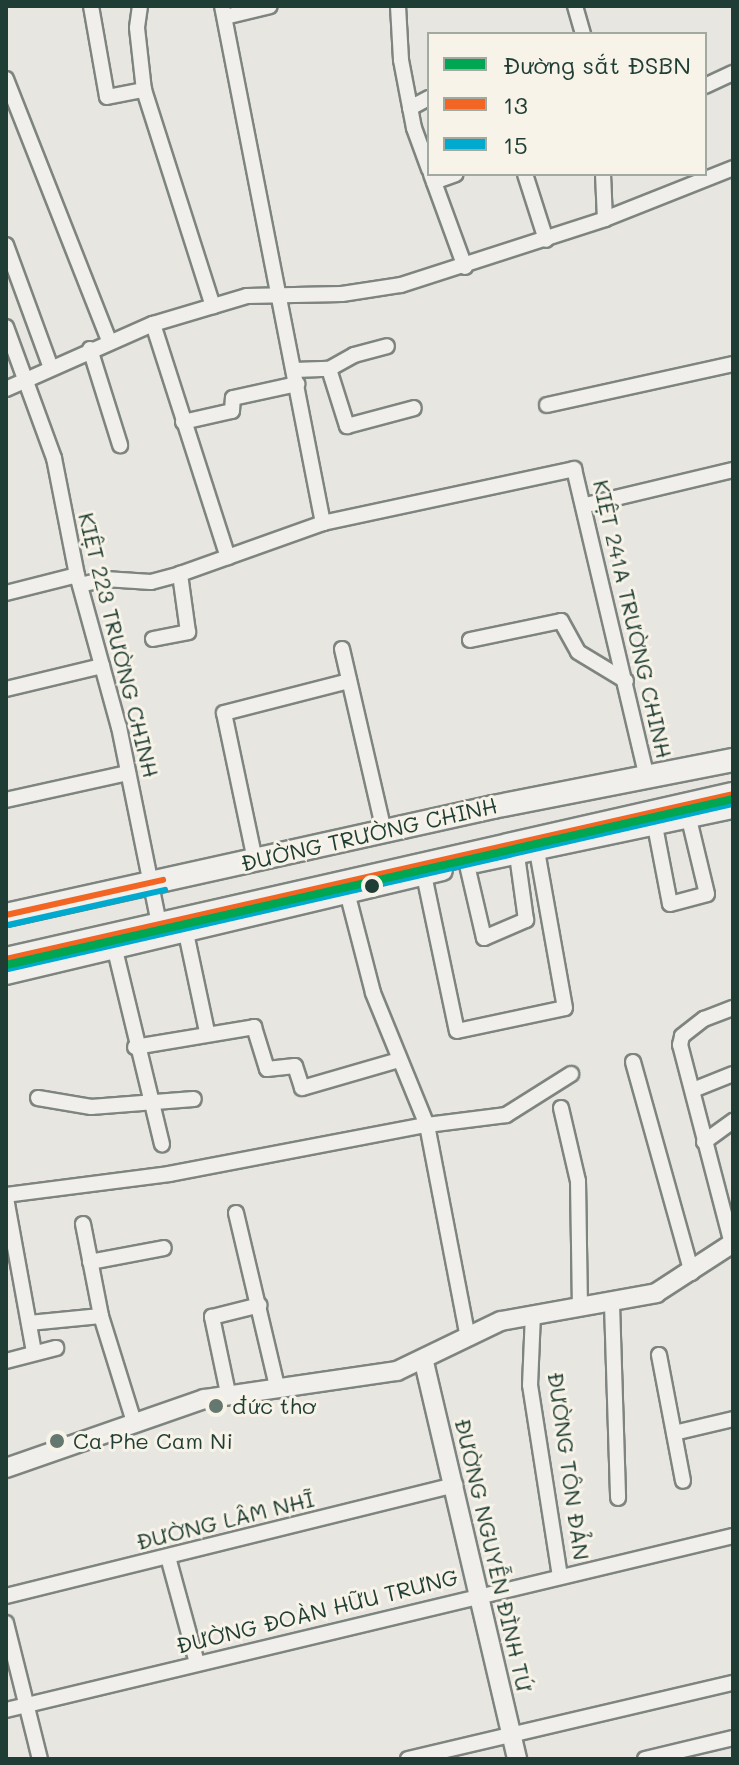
<!DOCTYPE html>
<html>
<head>
<meta charset="utf-8">
<style>
  body { margin:0 }
  #map { position:relative; width:739px; height:1765px; overflow:hidden; background:#e7e6e0; font-family:Mali,sans-serif }
  div>[style] { position:absolute }
  .roads { filter:drop-shadow(2px 0 #7e847f) drop-shadow(-2px 0 #7e847f) drop-shadow(0 2px #7e847f) drop-shadow(0 -2px #7e847f) }
  .minor>* { height:14px; margin:-7px; padding:0 7px; transform-origin:7px; border-radius:7px; background:#f0efeb }
  .tertiary>* { height:18px; margin:-9px; padding:0 9px; transform-origin:9px; border-radius:9px; background:#f0efeb }
  .trunk>* { height:22px; margin:-11px; padding:0 11px; transform-origin:11px; border-radius:11px; background:#f0efeb }
  .bus-1>* { height:6px; margin:-3px; padding:0 3px; transform-origin:3px; border-radius:3px; background:#f26522 }
  .bus-2>* { height:6px; margin:-3px; padding:0 3px; transform-origin:3px; border-radius:3px; background:#00a9ce }
  .rail-1>* { height:8px; margin:-4px; padding:0 4px; transform-origin:4px; border-radius:4px; background:#00a651 }
  .dots>* { width:22px; height:22px; translate:-50% -50%; box-sizing:border-box; border:4px solid #f7f3e8; border-radius:50% }
  span { translate:-50% -50%; white-space:nowrap; text-align:center; line-height:1.15; -webkit-text-stroke:6px #f7f3e8; paint-order:stroke }
  .street-label { font-size:22px; color:#1f3d34 }
  .poi-label { font-size:22px; color:#1f3d34 }
  .left { translate:0 -50%; text-align:left }
  .frame { position:absolute; inset:0; border:8px solid #1f3d34; pointer-events:none }
  .legend { position:absolute; left:427px; top:32px; width:280px; height:144px; box-sizing:border-box; background:#f7f3e8; border:2px solid #a1aaa0; margin:0; padding:10px 14px; list-style:none; font-size:24px; color:#1f3d34 }
  .legend li { display:flex; align-items:center; gap:16px; height:40px }
  .legend b { width:40px; border:2px solid #a1aaa0 }
</style>
</head>
<body>
<div id="map">
  <div class="roads">
    <div class="minor">
      <div style="left:91px;top:6px;width:92px;rotate:80deg"></div>
      <div style="left:107px;top:97px;width:38px;rotate:-11deg"></div>
      <div style="left:140px;top:6px;width:22px;rotate:98deg"></div>
      <div style="left:137px;top:28px;width:62px;rotate:83.6deg"></div>
      <div style="left:144px;top:90px;width:227px;rotate:72.3deg"></div>
      <div style="left:222px;top:6px;width:527px;rotate:78.95deg"></div>
      <div style="left:398px;top:6px;width:54px;rotate:86.8deg"></div>
      <div style="left:401px;top:60px;width:69px;rotate:79.2deg"></div>
      <div style="left:414px;top:128px;width:44px;rotate:69.9deg"></div>
      <div style="left:575px;top:6px;width:29px;rotate:74deg"></div>
      <div style="left:225px;top:17px;width:46px;rotate:-13.7deg"></div>
      <div style="left:6px;top:79px;width:281px;rotate:68.5deg"></div>
      <div style="left:705px;top:86px;width:31px;rotate:-25deg"></div>
      <div style="left:410px;top:108px;width:21px;rotate:-28deg"></div>
      <div style="left:431px;top:174px;width:99px;rotate:69.9deg"></div>
      <div style="left:525px;top:174px;width:69px;rotate:72.3deg"></div>
      <div style="left:603px;top:174px;width:45px;rotate:87.5deg"></div>
      <div style="left:434px;top:182px;width:23px;rotate:-20deg"></div>
      <div style="left:6px;top:245px;width:131px;rotate:69.9deg"></div>
      <div style="left:153px;top:324px;width:245px;rotate:72.2deg"></div>
      <div style="left:6px;top:327px;width:140px;rotate:69.9deg"></div>
      <div style="left:54px;top:458px;width:119px;rotate:78.9deg"></div>
      <div style="left:77px;top:575px;width:158px;rotate:74.6deg"></div>
      <div style="left:119px;top:727px;width:201px;rotate:78.5deg"></div>
      <div style="left:90px;top:349px;width:101px;rotate:72.6deg"></div>
      <div style="left:329px;top:369px;width:60px;rotate:72.5deg"></div>
      <div style="left:347px;top:426px;width:69px;rotate:-15deg"></div>
      <div style="left:294px;top:370px;width:35px;rotate:-2deg"></div>
      <div style="left:329px;top:369px;width:29px;rotate:-29deg"></div>
      <div style="left:354px;top:355px;width:34px;rotate:-15deg"></div>
      <div style="left:6px;top:389px;width:161px;rotate:-23.9deg"></div>
      <div style="left:153px;top:324px;width:98px;rotate:-16.6deg"></div>
      <div style="left:247px;top:296px;width:95px;rotate:-1.2deg"></div>
      <div style="left:342px;top:294px;width:60px;rotate:-8.7deg"></div>
      <div style="left:401px;top:285px;width:214px;rotate:-17.9deg"></div>
      <div style="left:605px;top:219px;width:138px;rotate:-21.7deg"></div>
      <div style="left:547px;top:405px;width:190px;rotate:-12.4deg"></div>
      <div style="left:183px;top:422px;width:50px;rotate:-12.7deg"></div>
      <div style="left:232px;top:411px;width:13px;rotate:-86deg"></div>
      <div style="left:233px;top:398px;width:66px;rotate:-12.3deg"></div>
      <div style="left:586px;top:505px;width:151px;rotate:-13.4deg"></div>
      <div style="left:80px;top:585px;width:26px;rotate:-13deg"></div>
      <div style="left:105px;top:579px;width:46px;rotate:3.7deg"></div>
      <div style="left:151px;top:582px;width:30px;rotate:-15deg"></div>
      <div style="left:6px;top:593px;width:73px;rotate:-14.2deg"></div>
      <div style="left:153px;top:639px;width:36px;rotate:-11deg"></div>
      <div style="left:188px;top:632px;width:59px;rotate:-97.9deg"></div>
      <div style="left:180px;top:574px;width:152px;rotate:-19.6deg"></div>
      <div style="left:323px;top:523px;width:257px;rotate:-12.1deg"></div>
      <div style="left:574px;top:469px;width:317px;rotate:76.7deg"></div>
      <div style="left:470px;top:640px;width:93px;rotate:-11.8deg"></div>
      <div style="left:561px;top:621px;width:35px;rotate:61deg"></div>
      <div style="left:578px;top:652px;width:56px;rotate:31.1deg"></div>
      <div style="left:342px;top:649px;width:187px;rotate:77deg"></div>
      <div style="left:6px;top:689px;width:99px;rotate:-13.5deg"></div>
      <div style="left:6px;top:800px;width:125px;rotate:-12.5deg"></div>
      <div style="left:655px;top:826px;width:79px;rotate:79.1deg"></div>
      <div style="left:670px;top:904px;width:38px;rotate:-15deg"></div>
      <div style="left:707px;top:894px;width:77px;rotate:-103.5deg"></div>
      <div style="left:255px;top:860px;width:150px;rotate:-101.9deg"></div>
      <div style="left:224px;top:713px;width:129px;rotate:-14.4deg"></div>
      <div style="left:467px;top:865px;width:75px;rotate:76.9deg"></div>
      <div style="left:484px;top:938px;width:46px;rotate:-23.2deg"></div>
      <div style="left:526px;top:920px;width:66px;rotate:-97.9deg"></div>
      <div style="left:424px;top:875px;width:159px;rotate:78.1deg"></div>
      <div style="left:457px;top:1031px;width:110px;rotate:-12deg"></div>
      <div style="left:565px;top:1008px;width:159px;rotate:-100.1deg"></div>
      <div style="left:348px;top:896px;width:100px;rotate:75.5deg"></div>
      <div style="left:373px;top:993px;width:143px;rotate:67.8deg"></div>
      <div style="left:427px;top:1125px;width:217px;rotate:79.1deg"></div>
      <div style="left:186px;top:933px;width:101px;rotate:78deg"></div>
      <div style="left:115px;top:950px;width:200px;rotate:76.4deg"></div>
      <div style="left:135px;top:1047px;width:121px;rotate:-9.5deg"></div>
      <div style="left:254px;top:1027px;width:44px;rotate:72.8deg"></div>
      <div style="left:267px;top:1069px;width:28px;rotate:-6deg"></div>
      <div style="left:295px;top:1066px;width:23px;rotate:72deg"></div>
      <div style="left:302px;top:1088px;width:101px;rotate:-16.1deg"></div>
      <div style="left:633px;top:1062px;width:219px;rotate:74.4deg"></div>
      <div style="left:693px;top:1090px;width:43px;rotate:-21.8deg"></div>
      <div style="left:38px;top:1098px;width:54px;rotate:9.6deg"></div>
      <div style="left:91px;top:1107px;width:103px;rotate:-4.4deg"></div>
      <div style="left:561px;top:1108px;width:75px;rotate:76.9deg"></div>
      <div style="left:578px;top:1181px;width:127px;rotate:89.1deg"></div>
      <div style="left:704px;top:1142px;width:36px;rotate:-36deg"></div>
      <div style="left:6px;top:1195px;width:164px;rotate:-7.3deg"></div>
      <div style="left:169px;top:1174px;width:263px;rotate:-10.8deg"></div>
      <div style="left:427px;top:1125px;width:80px;rotate:-7.2deg"></div>
      <div style="left:506px;top:1115px;width:77px;rotate:-32.2deg"></div>
      <div style="left:6px;top:1198px;width:157px;rotate:79.7deg"></div>
      <div style="left:236px;top:1213px;width:178px;rotate:76.7deg"></div>
      <div style="left:83px;top:1224px;width:94px;rotate:78.9deg"></div>
      <div style="left:101px;top:1316px;width:111px;rotate:72.7deg"></div>
      <div style="left:732px;top:1244px;width:206px;rotate:-104.6deg"></div>
      <div style="left:680px;top:1045px;width:9px;rotate:-77deg"></div>
      <div style="left:682px;top:1036px;width:28px;rotate:-38deg"></div>
      <div style="left:704px;top:1019px;width:31px;rotate:-21deg"></div>
      <div style="left:90px;top:1262px;width:75px;rotate:-10.7deg"></div>
      <div style="left:612px;top:1304px;width:194px;rotate:88.2deg"></div>
      <div style="left:533px;top:1314px;width:71px;rotate:92.4deg"></div>
      <div style="left:530px;top:1385px;width:193px;rotate:81.1deg"></div>
      <div style="left:29px;top:1323px;width:72px;rotate:-5.6deg"></div>
      <div style="left:659px;top:1355px;width:128px;rotate:79.2deg"></div>
      <div style="left:6px;top:1361px;width:52px;rotate:-14.6deg"></div>
      <div style="left:228px;top:1393px;width:78px;rotate:-101.9deg"></div>
      <div style="left:212px;top:1317px;width:49px;rotate:-14deg"></div>
      <div style="left:674px;top:1433px;width:61px;rotate:-13.3deg"></div>
      <div style="left:168px;top:1557px;width:110px;rotate:74.7deg"></div>
      <div style="left:6px;top:1596px;width:463px;rotate:-13.9deg"></div>
      <div style="left:6px;top:1623px;width:140px;rotate:76deg"></div>
      <div style="left:6px;top:1710px;width:748px;rotate:-13.46deg"></div>
      <div style="left:408px;top:1759px;width:334px;rotate:-13.2deg"></div>
      <div style="left:645px;top:1759px;width:90px;rotate:-13.4deg"></div>
    </div>
    <div class="tertiary">
      <div style="left:476px;top:863px;width:263px;rotate:-11.9deg"></div>
      <div style="left:6px;top:975px;width:449px;rotate:-13.4deg"></div>
      <div style="left:424px;top:1362px;width:408px;rotate:76.8deg"></div>
      <div style="left:6px;top:1468px;width:210px;rotate:-19.2deg"></div>
      <div style="left:204px;top:1399px;width:195px;rotate:-8.3deg"></div>
      <div style="left:397px;top:1371px;width:115px;rotate:-25.7deg"></div>
      <div style="left:501px;top:1321px;width:158px;rotate:-10.2deg"></div>
      <div style="left:656px;top:1293px;width:92px;rotate:-33deg"></div>
    </div>
    <div class="trunk">
      <div style="left:6px;top:915px;width:499px;rotate:-12.5deg"></div>
      <div style="left:493px;top:807px;width:245px;rotate:-11.1deg"></div>
      <div style="left:6px;top:959px;width:745px;rotate:-12.79deg"></div>
    </div>
  </div>
  <div class="bus-1">
    <div style="left:6px;top:915px;width:161px;rotate:-12.6deg"></div>
    <div style="left:6px;top:959px;width:745px;rotate:-12.79deg"></div>
  </div>
  <div class="bus-2">
    <div style="left:8px;top:925px;width:161px;rotate:-12.6deg"></div>
    <div style="left:8px;top:969px;width:744px;rotate:-12.82deg"></div>
  </div>
  <div class="rail-1">
    <div style="left:6px;top:965px;width:746px;rotate:-12.86deg"></div>
  </div>
  <div class="dots">
    <div style="left:372px;top:886px;background:#1f3d34"></div>
    <div style="left:216px;top:1406px;background:#657870"></div>
    <div style="left:57px;top:1441px;background:#657870"></div>
  </div>
  <div class="street-label">
    <span style="left:633px;top:619px;rotate:77deg">KIỆT 241A TRƯỜNG CHINH</span>
    <span style="left:119px;top:645px;rotate:76deg">KIỆT 223 TRƯỜNG CHINH</span>
    <span style="left:369px;top:834px;rotate:-13deg">ĐƯỜNG TRƯỜNG CHINH</span>
    <span style="left:569px;top:1466px;rotate:82deg">ĐƯỜNG TÔN ĐẢN</span>
    <span style="left:225px;top:1520px;rotate:-14deg">ĐƯỜNG LÂM NHĨ</span>
    <span style="left:494px;top:1555px;rotate:77deg">ĐƯỜNG NGUYỄN ĐÌNH TỨ</span>
    <span style="left:317px;top:1611px;rotate:-14deg">ĐƯỜNG ĐOÀN HỮU TRƯNG</span>
  </div>
  <div class="poi-label">
    <span class="left" style="left:232px;top:1406px">đức thơ</span>
    <span class="left" style="left:73px;top:1441px">Ca Phe Cam Ni</span>
  </div>
  <div class="frame"></div>
  <ul class="legend">
  <li><b style="height:10px;background:#00a651"></b>Đường sắt ĐSBN</li>
  <li><b style="height:10px;background:#f26522"></b>13</li>
  <li><b style="height:10px;background:#00a9ce"></b>15</li>
  </ul>
</div>
</body>
</html>
